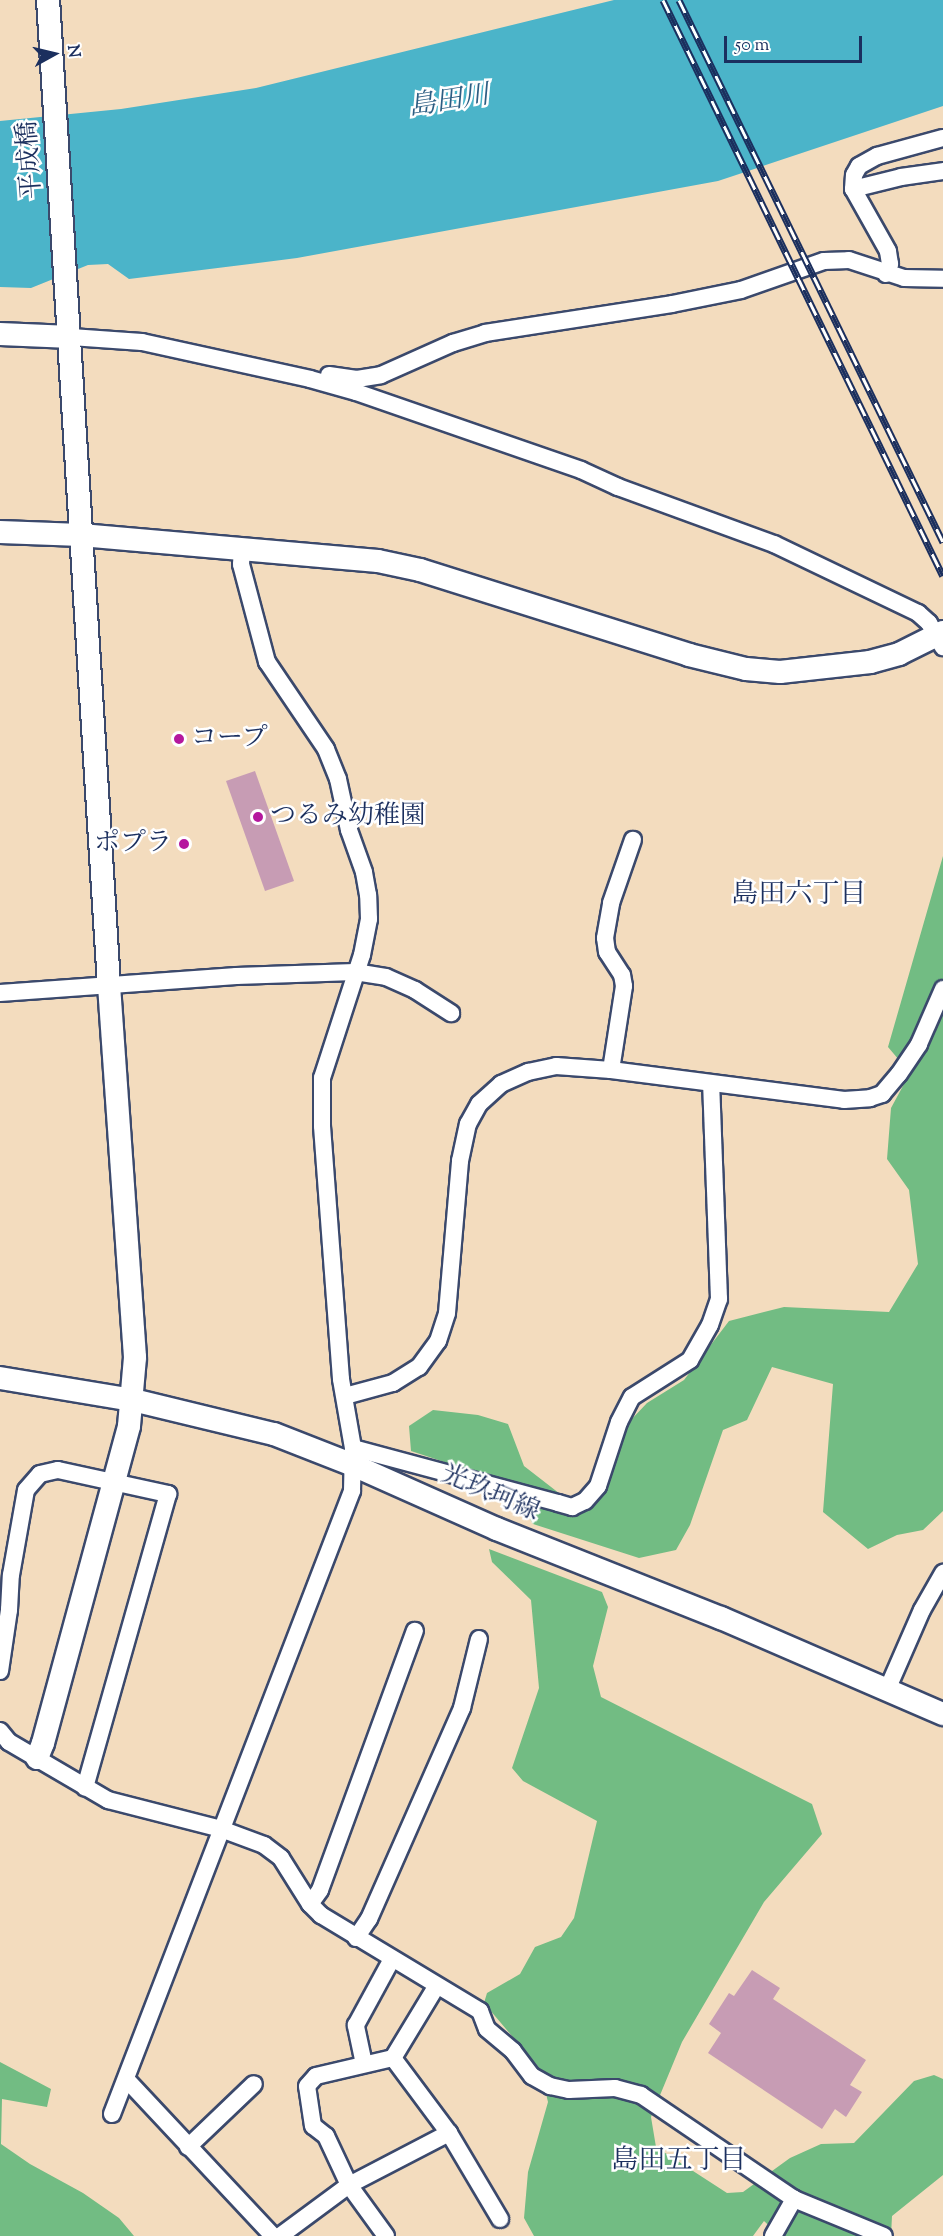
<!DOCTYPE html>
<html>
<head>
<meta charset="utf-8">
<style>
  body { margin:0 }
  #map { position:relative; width:943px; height:2236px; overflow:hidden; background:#f3dcbe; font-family:"Sorts Mill Goudy","Noto Serif JP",serif }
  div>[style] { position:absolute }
  .forest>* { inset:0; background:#72bc83 }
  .water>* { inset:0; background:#4bb4c9 }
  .building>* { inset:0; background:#c79cb4 }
  .roads { filter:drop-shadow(2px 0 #3b496c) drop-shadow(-2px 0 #3b496c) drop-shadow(0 2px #3b496c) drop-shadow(0 -2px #3b496c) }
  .street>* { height:16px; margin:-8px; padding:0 8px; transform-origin:8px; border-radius:8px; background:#fff }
  .secondary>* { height:22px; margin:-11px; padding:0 11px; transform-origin:11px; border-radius:11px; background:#fff }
  .rail>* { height:7px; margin-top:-3.5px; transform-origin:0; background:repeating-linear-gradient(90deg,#fff 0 14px,#1b2f5e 0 28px); box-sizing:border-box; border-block:2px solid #1b2f5e }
  .dots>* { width:16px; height:16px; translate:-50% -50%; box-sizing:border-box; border:3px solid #fff; border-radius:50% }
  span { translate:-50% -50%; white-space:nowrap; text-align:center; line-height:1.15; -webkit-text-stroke:5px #fff; paint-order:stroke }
  .street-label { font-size:26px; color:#1b2f5e }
  .poi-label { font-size:26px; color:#1b2f5e }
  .left { translate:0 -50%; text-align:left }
  .right { translate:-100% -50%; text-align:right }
  .water-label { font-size:27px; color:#2c5e83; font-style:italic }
  .neighbourhood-label { font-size:27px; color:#1b2f5e }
  .north { position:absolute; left:24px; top:24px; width:60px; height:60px; -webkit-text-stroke:4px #fff; paint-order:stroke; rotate:82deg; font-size:16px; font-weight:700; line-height:24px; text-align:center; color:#1b2f5e }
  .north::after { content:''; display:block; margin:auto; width:21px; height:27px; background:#1b2f5e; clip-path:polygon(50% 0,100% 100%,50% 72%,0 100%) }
  .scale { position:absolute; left:724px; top:36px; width:138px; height:27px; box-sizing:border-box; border:3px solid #1b2f5e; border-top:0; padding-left:8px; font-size:18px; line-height:21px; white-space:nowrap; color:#1b2f5e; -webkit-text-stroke:4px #fff; paint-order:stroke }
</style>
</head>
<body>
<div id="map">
  <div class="forest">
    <div style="clip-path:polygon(943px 856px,943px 1511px,923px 1530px,897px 1535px,868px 1549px,823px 1512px,833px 1384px,772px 1367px,747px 1420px,723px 1430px,690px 1525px,676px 1550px,639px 1558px,533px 1524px,508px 1483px,411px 1451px,409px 1426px,433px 1410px,478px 1415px,508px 1424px,524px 1466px,564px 1497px,592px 1504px,608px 1482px,629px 1422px,647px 1403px,684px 1380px,729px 1321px,784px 1307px,889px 1312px,918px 1264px,909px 1190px,887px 1159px,891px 1108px,910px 1073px,888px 1047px)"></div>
    <div style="clip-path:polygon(489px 1549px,602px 1592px,608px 1607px,593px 1666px,601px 1697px,812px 1804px,822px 1834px,764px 1902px,682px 2042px,651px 2117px,656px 2147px,727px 2193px,743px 2192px,790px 2158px,821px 2144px,854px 2143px,914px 2081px,934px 2075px,943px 2079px,943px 2175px,892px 2216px,891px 2236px,780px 2236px,764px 2221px,753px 2236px,534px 2236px,524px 2218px,528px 2172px,548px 2102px,540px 2069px,484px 2003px,487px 1993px,520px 1974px,535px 1947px,561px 1937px,574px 1918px,597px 1821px,523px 1781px,512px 1768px,539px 1688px,531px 1600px,492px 1562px)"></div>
    <div style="clip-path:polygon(0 2062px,51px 2089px,47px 2107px,2px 2099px,1px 2144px,30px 2164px,83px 2193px,119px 2218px,134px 2236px,0 2236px)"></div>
  </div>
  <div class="water">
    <div style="clip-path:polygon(614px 0,943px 0,943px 106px,718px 181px,297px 258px,129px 279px,108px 264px,88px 265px,31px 288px,0 287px,0 121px,121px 109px,256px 88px)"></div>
  </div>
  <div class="building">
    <div style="clip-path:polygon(255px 771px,294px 881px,265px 891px,226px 781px)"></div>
    <div style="clip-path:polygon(752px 1970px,780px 1988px,773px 1999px,866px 2060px,850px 2085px,862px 2092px,846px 2117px,835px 2109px,822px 2129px,708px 2053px,721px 2033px,709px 2024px,729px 1993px,734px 1996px)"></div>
  </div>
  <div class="roads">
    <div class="street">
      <div style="left:853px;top:189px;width:49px;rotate:-14deg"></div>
      <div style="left:901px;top:177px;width:42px;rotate:-8.1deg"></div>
      <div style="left:886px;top:274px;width:11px;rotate:-68deg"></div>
      <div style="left:890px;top:264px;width:13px;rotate:-99deg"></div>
      <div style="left:888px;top:251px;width:71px;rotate:-119.4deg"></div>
      <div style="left:853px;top:189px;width:14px;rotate:-86deg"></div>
      <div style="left:854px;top:175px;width:10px;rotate:-61deg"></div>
      <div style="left:859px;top:166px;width:21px;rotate:-29deg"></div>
      <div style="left:877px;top:156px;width:68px;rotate:-15.3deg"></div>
      <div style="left:71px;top:337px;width:71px;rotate:4deg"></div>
      <div style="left:142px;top:342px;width:172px;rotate:12.4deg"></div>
      <div style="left:310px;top:379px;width:48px;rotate:15.8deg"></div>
      <div style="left:356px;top:392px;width:238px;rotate:19.1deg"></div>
      <div style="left:581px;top:470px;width:41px;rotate:24.7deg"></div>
      <div style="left:618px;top:487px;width:166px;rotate:20.1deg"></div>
      <div style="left:774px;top:544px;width:160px;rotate:25.6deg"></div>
      <div style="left:918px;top:613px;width:15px;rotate:42deg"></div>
      <div style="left:929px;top:623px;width:28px;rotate:60deg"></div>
      <div style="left:329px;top:375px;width:28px;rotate:8deg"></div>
      <div style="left:357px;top:379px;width:24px;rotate:-9deg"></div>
      <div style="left:381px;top:375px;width:79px;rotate:-24deg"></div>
      <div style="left:453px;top:343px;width:34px;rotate:-17deg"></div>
      <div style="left:485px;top:333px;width:189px;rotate:-8.8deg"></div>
      <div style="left:672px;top:304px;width:70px;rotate:-11.5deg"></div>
      <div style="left:741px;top:290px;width:88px;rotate:-19.3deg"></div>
      <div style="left:824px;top:261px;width:25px;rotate:-2deg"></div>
      <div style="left:849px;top:260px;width:58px;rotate:18.1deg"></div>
      <div style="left:904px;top:278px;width:39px;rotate:1deg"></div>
      <div style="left:0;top:993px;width:237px;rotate:-4.1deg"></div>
      <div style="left:236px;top:976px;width:119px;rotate:-1.9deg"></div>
      <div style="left:355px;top:972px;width:31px;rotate:9deg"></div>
      <div style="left:386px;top:977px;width:32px;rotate:24deg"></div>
      <div style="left:415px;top:990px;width:43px;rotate:32.6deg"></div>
      <div style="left:611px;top:1070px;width:85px;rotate:-81.2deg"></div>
      <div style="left:624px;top:986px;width:11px;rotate:-100deg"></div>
      <div style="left:622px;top:975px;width:27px;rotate:-123deg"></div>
      <div style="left:607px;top:952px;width:14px;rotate:-98deg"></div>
      <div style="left:605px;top:938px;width:36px;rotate:-80deg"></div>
      <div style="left:611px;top:903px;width:67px;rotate:-70.8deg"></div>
      <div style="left:345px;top:1396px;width:50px;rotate:-15.2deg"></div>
      <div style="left:393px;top:1383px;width:31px;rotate:-32deg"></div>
      <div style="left:419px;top:1367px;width:32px;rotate:-54deg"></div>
      <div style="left:438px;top:1341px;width:29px;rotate:-72deg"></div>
      <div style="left:447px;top:1313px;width:153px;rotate:-85.1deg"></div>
      <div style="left:460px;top:1161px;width:38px;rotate:-78deg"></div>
      <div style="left:468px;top:1124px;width:23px;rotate:-61deg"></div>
      <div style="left:479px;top:1104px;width:30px;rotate:-42deg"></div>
      <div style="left:501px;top:1084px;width:30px;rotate:-24deg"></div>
      <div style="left:528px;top:1072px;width:29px;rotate:-12deg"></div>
      <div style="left:556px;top:1066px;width:55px;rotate:4.2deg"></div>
      <div style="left:611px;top:1070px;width:235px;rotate:7.3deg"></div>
      <div style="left:844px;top:1100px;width:26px;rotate:-4deg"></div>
      <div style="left:870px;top:1098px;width:13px;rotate:-18deg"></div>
      <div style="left:882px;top:1094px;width:26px;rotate:-50deg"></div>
      <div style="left:899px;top:1074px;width:36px;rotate:-56deg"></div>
      <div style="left:919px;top:1044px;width:60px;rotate:-66.4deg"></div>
      <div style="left:353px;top:1448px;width:212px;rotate:15deg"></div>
      <div style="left:558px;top:1503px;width:15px;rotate:16deg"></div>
      <div style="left:572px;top:1507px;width:14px;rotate:-25deg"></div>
      <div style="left:585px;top:1501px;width:20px;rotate:-49deg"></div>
      <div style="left:598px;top:1486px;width:67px;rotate:-71.8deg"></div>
      <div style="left:619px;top:1422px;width:28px;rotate:-63deg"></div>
      <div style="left:632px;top:1397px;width:69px;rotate:-32.5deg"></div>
      <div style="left:690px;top:1360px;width:40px;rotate:-60.3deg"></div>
      <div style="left:710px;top:1325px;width:28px;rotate:-71deg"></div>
      <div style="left:719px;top:1299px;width:215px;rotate:-92.1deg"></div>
      <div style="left:0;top:1671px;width:62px;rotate:-81.6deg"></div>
      <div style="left:9px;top:1610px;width:35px;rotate:-87deg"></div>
      <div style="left:11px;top:1575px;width:86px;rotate:-80deg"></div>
      <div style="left:26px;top:1490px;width:21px;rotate:-49deg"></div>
      <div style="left:40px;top:1474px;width:18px;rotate:-13deg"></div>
      <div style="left:58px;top:1470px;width:113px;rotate:12.3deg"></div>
      <div style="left:168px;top:1494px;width:305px;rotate:105.8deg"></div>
      <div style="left:887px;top:1690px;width:87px;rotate:-66.4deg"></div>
      <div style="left:922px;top:1610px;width:43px;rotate:-60.4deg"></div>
      <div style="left:0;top:1731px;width:14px;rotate:51deg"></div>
      <div style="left:9px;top:1742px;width:115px;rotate:30.4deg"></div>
      <div style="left:108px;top:1800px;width:117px;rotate:14.4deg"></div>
      <div style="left:221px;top:1829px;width:46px;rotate:20.4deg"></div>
      <div style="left:264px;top:1845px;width:21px;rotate:37deg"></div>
      <div style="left:281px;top:1858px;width:54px;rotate:57.8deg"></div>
      <div style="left:310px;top:1904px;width:16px;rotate:45deg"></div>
      <div style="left:321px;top:1915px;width:186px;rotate:31.1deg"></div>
      <div style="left:480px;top:2011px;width:19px;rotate:69deg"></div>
      <div style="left:487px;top:2029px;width:34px;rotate:40deg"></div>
      <div style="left:513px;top:2051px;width:31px;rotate:53deg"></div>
      <div style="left:532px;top:2076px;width:21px;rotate:29deg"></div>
      <div style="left:550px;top:2086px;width:19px;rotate:12deg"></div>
      <div style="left:569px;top:2090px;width:46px;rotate:-2.5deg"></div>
      <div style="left:615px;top:2088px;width:27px;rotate:15deg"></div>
      <div style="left:641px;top:2095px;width:185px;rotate:34.2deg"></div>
      <div style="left:794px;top:2199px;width:97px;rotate:22.3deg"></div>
      <div style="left:310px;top:1904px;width:17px;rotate:-54deg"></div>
      <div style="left:320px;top:1890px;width:276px;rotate:-69.9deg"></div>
      <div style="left:356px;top:1938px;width:23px;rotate:-56deg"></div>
      <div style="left:369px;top:1919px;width:231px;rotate:-66.2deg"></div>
      <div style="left:462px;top:1708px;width:71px;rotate:-76.2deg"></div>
      <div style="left:436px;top:1987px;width:83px;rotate:121.2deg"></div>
      <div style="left:393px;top:2058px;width:94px;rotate:53.3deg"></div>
      <div style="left:449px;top:2133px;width:100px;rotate:59.3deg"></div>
      <div style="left:364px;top:2064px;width:40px;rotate:-102deg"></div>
      <div style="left:356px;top:2025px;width:75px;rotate:-61.4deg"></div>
      <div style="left:127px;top:2080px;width:214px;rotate:46.9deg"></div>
      <div style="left:112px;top:2114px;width:668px;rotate:-68.93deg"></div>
      <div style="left:352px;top:1491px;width:43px;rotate:-88.7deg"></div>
      <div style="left:353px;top:1448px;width:70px;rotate:-99.9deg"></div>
      <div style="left:341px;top:1379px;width:254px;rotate:-94.3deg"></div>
      <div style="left:322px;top:1126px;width:48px;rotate:-90deg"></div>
      <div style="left:322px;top:1078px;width:129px;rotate:-72deg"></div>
      <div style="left:362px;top:955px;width:37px;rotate:-79deg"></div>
      <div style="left:369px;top:919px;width:24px;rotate:-92deg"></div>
      <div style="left:368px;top:895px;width:23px;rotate:-100deg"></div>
      <div style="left:364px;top:872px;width:45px;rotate:-109.7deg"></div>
      <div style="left:349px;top:830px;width:52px;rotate:-102.2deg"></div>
      <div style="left:338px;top:779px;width:32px;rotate:-112deg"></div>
      <div style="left:326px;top:749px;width:105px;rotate:-124.1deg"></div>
      <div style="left:267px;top:662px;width:101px;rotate:-104.9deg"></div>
      <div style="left:241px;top:564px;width:15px;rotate:-86deg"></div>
      <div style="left:188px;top:2147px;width:91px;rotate:-43.7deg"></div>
      <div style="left:280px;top:2236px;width:86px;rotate:-36.5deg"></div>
      <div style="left:349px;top:2185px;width:113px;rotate:-27.5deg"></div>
      <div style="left:386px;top:2236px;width:63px;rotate:-126deg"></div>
      <div style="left:349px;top:2185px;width:54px;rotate:-115.1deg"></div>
      <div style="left:326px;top:2136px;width:16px;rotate:-142deg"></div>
      <div style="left:313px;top:2126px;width:40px;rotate:-98.5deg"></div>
      <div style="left:307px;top:2086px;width:13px;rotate:-48deg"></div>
      <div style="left:316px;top:2076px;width:79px;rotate:-13.2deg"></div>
      <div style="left:773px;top:2236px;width:43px;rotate:-60.4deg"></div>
    </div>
    <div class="secondary">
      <div style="left:0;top:334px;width:71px;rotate:2.4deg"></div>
      <div style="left:0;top:532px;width:81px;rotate:2.1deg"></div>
      <div style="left:81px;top:535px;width:298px;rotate:5deg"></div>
      <div style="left:378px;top:561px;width:43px;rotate:12.1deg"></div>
      <div style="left:420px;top:570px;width:282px;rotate:17.5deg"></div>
      <div style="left:689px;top:655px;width:59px;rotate:13.8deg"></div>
      <div style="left:746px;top:669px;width:34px;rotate:5deg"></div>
      <div style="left:780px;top:672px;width:91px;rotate:-6.3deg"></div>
      <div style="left:870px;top:662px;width:30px;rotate:-15deg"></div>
      <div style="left:899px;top:654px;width:49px;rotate:-26.6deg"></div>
      <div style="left:0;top:1378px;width:135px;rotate:9.4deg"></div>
      <div style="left:133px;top:1400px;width:145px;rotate:13.6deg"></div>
      <div style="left:274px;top:1434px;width:85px;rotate:21.4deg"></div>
      <div style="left:353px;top:1465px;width:158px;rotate:24deg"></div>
      <div style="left:497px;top:1529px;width:241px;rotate:21.7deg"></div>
      <div style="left:721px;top:1618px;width:242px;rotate:23.4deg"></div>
      <div style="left:37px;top:1758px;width:16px;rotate:-68deg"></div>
      <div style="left:43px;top:1743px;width:328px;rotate:-74.8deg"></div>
      <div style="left:129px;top:1426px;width:69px;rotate:-85deg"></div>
      <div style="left:135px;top:1357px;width:373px;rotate:-94deg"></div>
      <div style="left:109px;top:985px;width:987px;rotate:-93.54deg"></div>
    </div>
  </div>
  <div class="rail">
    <div style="left:663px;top:0;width:640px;rotate:64.08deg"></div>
    <div style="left:679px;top:0;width:603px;rotate:64.03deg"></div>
  </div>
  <div class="dots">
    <div style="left:179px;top:739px;background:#b5179e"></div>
    <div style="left:258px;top:817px;background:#b5179e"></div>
    <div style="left:184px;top:844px;background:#b5179e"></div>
  </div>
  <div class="street-label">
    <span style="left:31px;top:160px;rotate:-94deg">平成橋</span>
    <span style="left:490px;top:1494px;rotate:23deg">光玖珂線</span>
  </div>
  <div class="poi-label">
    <span class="left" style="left:191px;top:739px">コープ</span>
    <span class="left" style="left:270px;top:817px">つるみ幼稚園</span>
    <span class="right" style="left:172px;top:844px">ポプラ</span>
  </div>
  <div class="water-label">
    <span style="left:449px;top:102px;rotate:-9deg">島田川</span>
  </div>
  <div class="neighbourhood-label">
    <span style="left:799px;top:896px">島田六丁目</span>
    <span style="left:679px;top:2162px">島田五丁目</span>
  </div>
  <div class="north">N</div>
  <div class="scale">50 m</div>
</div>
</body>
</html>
